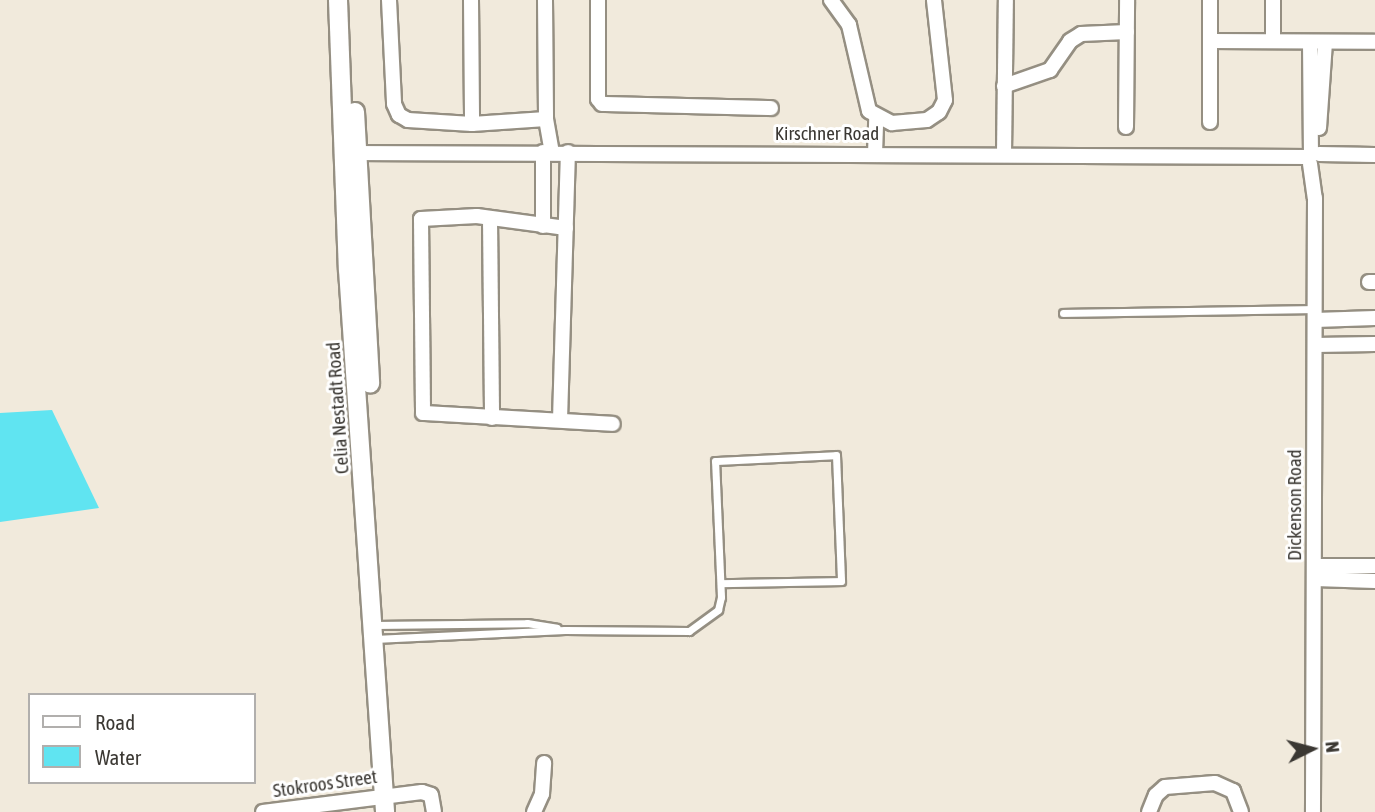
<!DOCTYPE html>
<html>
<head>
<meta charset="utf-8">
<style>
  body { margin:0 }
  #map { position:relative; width:1375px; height:812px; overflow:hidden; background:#f1eadc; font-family:"Asap Condensed",sans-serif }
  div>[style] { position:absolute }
  .water>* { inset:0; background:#60e4f1 }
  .roads { filter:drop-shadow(2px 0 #958f82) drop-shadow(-2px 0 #958f82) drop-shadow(0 2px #958f82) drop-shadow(0 -2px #958f82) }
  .service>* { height:7px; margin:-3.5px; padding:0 3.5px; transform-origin:3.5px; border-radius:3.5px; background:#fff }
  .minor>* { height:14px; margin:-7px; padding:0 7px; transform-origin:7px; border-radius:7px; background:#fff }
  .tertiary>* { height:18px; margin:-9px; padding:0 9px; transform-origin:9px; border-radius:9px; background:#fff }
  span { translate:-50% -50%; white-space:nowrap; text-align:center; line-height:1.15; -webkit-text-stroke:6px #fff; paint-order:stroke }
  .street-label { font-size:19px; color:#3b3833 }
  .legend { position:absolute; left:28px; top:693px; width:228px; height:91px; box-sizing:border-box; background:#fff; border:2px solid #b1afad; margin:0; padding:9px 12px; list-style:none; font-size:21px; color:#3b3833 }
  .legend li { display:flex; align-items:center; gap:14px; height:35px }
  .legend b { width:35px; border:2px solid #b1afad }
  .north { position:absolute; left:1277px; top:714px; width:70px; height:70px; -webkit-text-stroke:5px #fff; paint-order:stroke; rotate:84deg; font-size:19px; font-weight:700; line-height:28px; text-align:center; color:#3b3833 }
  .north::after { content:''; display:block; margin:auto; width:24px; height:32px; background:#3b3833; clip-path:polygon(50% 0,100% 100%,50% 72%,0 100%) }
</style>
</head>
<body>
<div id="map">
  <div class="water">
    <div style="clip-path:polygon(52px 410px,99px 508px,0 522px,0 413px)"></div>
  </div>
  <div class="roads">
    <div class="service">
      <div style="left:1063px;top:313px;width:251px;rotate:-0.9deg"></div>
      <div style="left:374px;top:625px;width:153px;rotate:-0.7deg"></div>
      <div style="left:527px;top:623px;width:30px;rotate:9deg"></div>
      <div style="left:374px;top:639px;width:191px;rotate:-2.7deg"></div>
      <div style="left:565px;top:630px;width:124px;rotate:0.5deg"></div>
      <div style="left:689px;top:631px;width:36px;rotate:-36deg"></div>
      <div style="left:718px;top:610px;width:13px;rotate:-77deg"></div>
      <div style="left:721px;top:597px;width:136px;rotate:-92.5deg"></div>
      <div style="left:715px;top:461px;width:121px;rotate:-2.8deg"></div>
      <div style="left:836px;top:455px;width:126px;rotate:87.7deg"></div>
      <div style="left:841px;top:581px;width:119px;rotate:179deg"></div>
    </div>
    <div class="minor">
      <div style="left:389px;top:0;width:104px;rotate:87.2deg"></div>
      <div style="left:394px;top:104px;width:12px;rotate:66deg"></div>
      <div style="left:399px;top:115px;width:10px;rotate:29deg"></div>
      <div style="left:408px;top:120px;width:64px;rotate:3.6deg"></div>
      <div style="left:472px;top:124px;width:74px;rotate:-3.9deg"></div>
      <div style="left:471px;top:0;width:124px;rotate:89.5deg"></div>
      <div style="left:545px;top:0;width:119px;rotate:89.5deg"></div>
      <div style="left:546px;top:119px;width:34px;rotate:80deg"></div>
      <div style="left:598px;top:0;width:99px;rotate:90deg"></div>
      <div style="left:598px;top:99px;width:6px;rotate:51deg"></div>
      <div style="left:602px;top:104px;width:169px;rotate:1.4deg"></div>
      <div style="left:831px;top:0;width:31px;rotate:54deg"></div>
      <div style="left:849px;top:25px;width:88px;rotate:76.9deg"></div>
      <div style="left:869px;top:111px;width:26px;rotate:28deg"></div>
      <div style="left:892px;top:123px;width:35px;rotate:-5deg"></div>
      <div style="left:927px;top:120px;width:14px;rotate:-34deg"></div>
      <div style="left:939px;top:112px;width:13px;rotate:-63deg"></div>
      <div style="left:945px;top:100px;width:101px;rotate:-96.3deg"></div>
      <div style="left:1273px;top:0;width:41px;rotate:90deg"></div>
      <div style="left:1210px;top:41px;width:165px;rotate:0.3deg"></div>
      <div style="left:1310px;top:42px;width:113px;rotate:89.5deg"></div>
      <div style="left:1004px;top:86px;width:49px;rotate:-19.2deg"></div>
      <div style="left:1050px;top:70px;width:35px;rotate:-55deg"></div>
      <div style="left:1070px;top:41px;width:13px;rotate:-32deg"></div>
      <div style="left:1081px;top:34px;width:46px;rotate:-2.5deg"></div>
      <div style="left:1210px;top:122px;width:122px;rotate:-90deg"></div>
      <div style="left:1126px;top:127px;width:127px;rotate:-89.5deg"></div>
      <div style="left:1319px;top:128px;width:86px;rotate:-86deg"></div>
      <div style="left:543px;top:152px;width:74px;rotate:90deg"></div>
      <div style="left:348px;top:153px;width:961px;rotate:0.24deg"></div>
      <div style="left:875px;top:154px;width:35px;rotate:-88deg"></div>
      <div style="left:1004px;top:154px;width:154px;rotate:-89.3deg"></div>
      <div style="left:1319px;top:154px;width:56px;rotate:1deg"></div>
      <div style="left:1310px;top:164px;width:34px;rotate:82deg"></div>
      <div style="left:1315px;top:198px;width:614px;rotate:90.19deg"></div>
      <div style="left:490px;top:219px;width:199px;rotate:89.4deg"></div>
      <div style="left:566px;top:228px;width:90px;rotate:-172.3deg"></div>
      <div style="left:477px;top:216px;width:56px;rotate:176.9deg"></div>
      <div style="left:421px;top:219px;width:194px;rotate:89.4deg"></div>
      <div style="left:423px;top:413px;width:190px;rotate:3.3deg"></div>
      <div style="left:1369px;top:282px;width:6px"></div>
      <div style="left:1315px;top:320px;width:60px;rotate:-1.9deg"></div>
      <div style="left:1315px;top:345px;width:60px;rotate:-1deg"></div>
      <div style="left:560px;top:420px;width:268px;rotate:-88.3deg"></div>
      <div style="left:1314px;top:566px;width:61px"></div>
      <div style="left:1315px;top:579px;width:60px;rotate:1.9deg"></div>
      <div style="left:263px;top:812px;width:160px;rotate:-7.2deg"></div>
      <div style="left:422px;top:792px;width:9px;rotate:18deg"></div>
      <div style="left:431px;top:795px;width:17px;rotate:80deg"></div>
      <div style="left:534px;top:812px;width:20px;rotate:-66deg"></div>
      <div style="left:542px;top:794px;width:31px;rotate:-86deg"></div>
      <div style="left:1149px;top:812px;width:18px;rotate:-68deg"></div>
      <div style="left:1156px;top:795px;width:12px;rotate:-42deg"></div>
      <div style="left:1165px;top:787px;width:50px;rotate:-4.6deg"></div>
      <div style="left:1215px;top:783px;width:20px;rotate:24deg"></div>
      <div style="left:1233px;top:791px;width:22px;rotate:69deg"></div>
    </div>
    <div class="tertiary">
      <div style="left:338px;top:0;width:270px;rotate:87.9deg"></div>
      <div style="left:348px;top:270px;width:543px;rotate:86.09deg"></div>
      <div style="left:355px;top:112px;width:272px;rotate:86.8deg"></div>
    </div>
  </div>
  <div class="street-label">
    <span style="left:827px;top:134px">Kirschner Road</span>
    <span style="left:338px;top:408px;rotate:-94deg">Celia Nestadt Road</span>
    <span style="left:1295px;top:505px;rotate:-90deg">Dickenson Road</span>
    <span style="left:325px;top:784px;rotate:-8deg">Stokroos Street</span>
  </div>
  <ul class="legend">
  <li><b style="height:9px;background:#fff"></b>Road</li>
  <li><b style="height:19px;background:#60e4f1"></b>Water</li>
  </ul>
  <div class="north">N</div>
</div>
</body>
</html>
